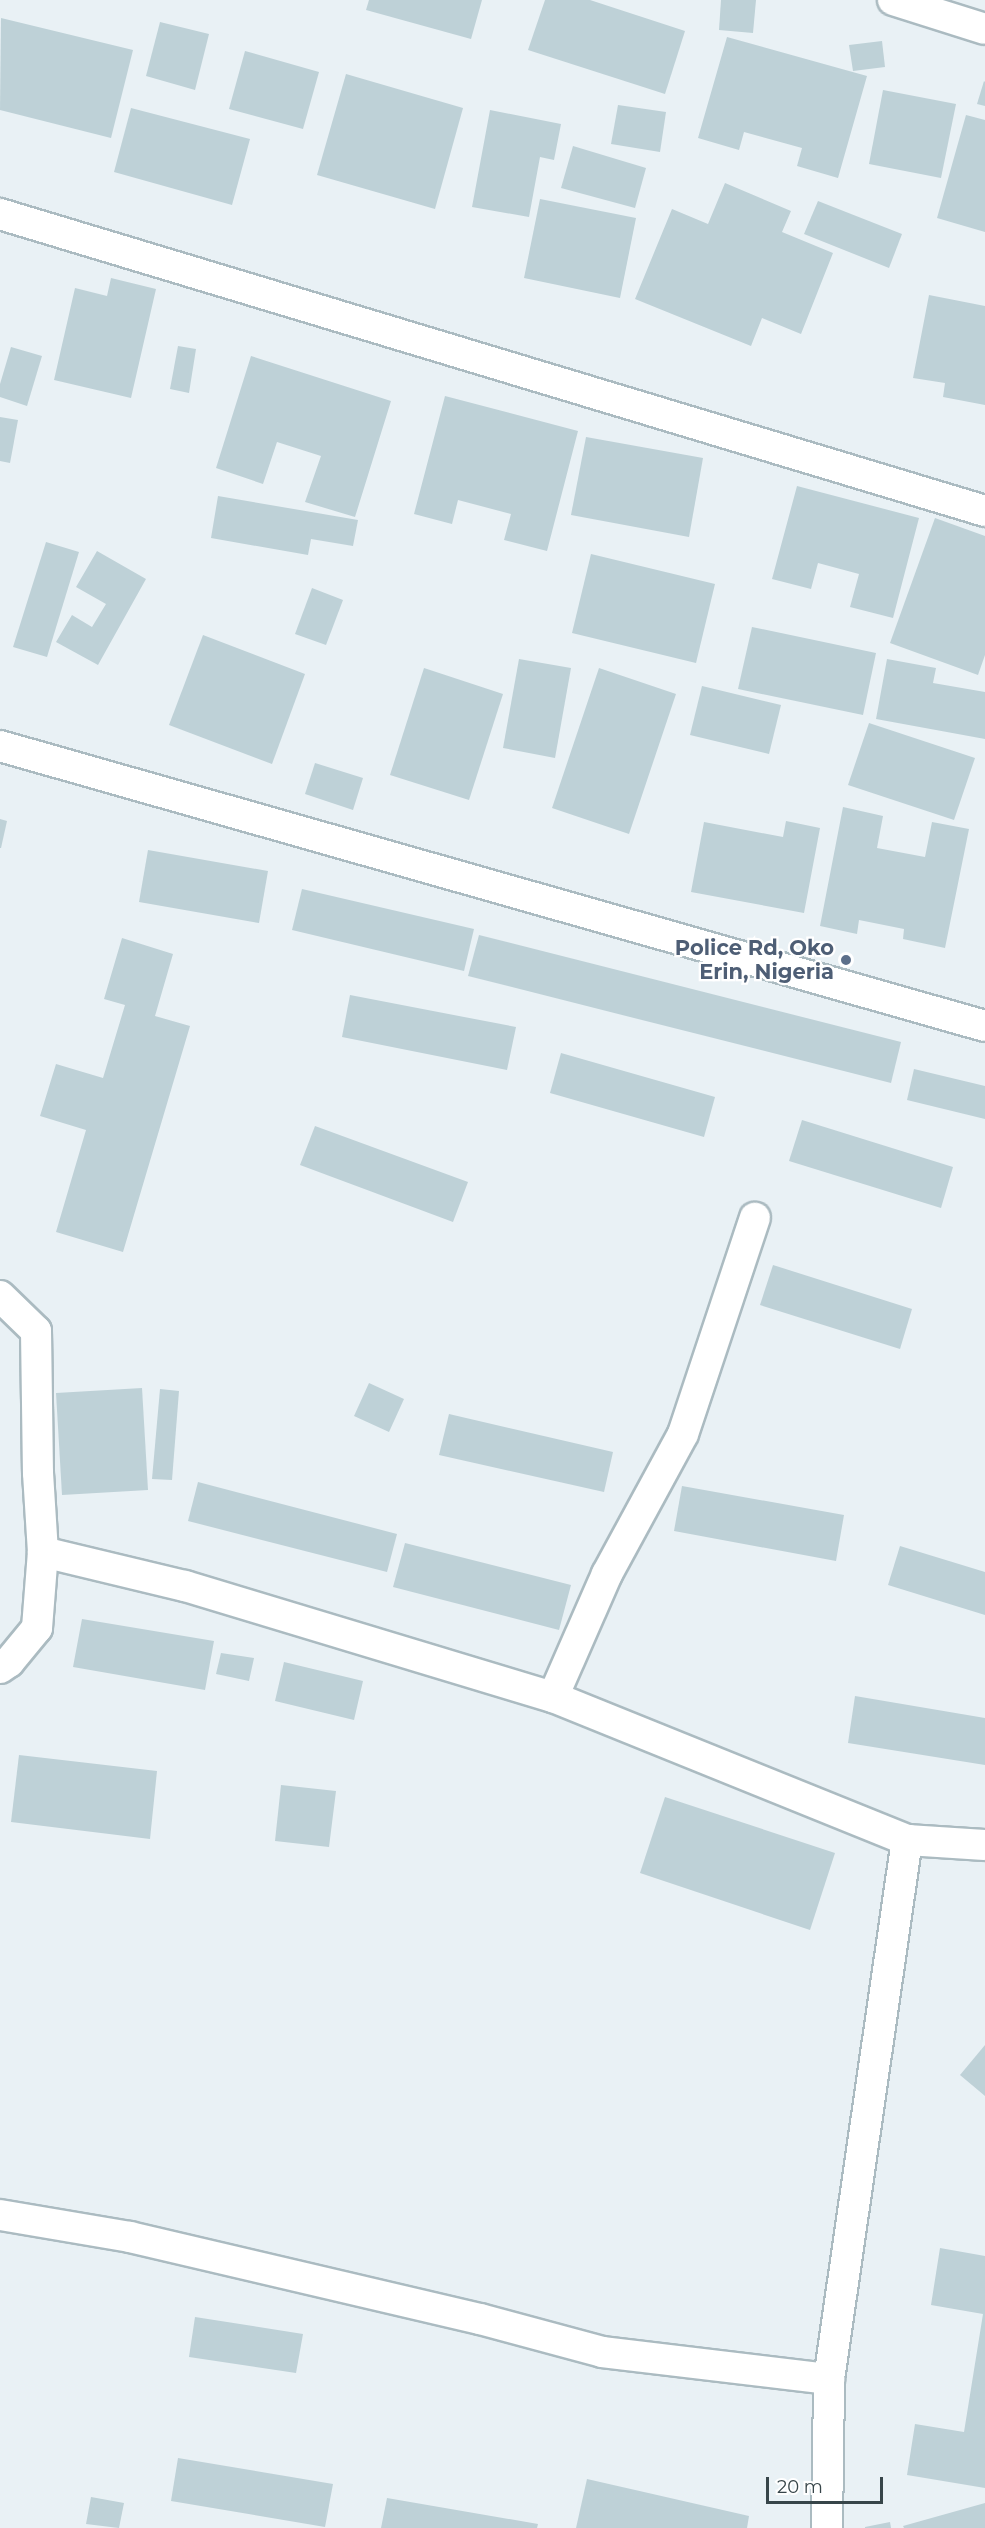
<!DOCTYPE html>
<html>
<head>
<meta charset="utf-8">
<style>
  body { margin:0 }
  #map { position:relative; width:985px; height:2528px; overflow:hidden; background:#e9f1f5; font-family:Montserrat,sans-serif }
  div>[style] { position:absolute }
  .building>* { inset:0; background:#bed1d7 }
  .roads { filter:drop-shadow(2px 0 #abbbc1) drop-shadow(-2px 0 #abbbc1) drop-shadow(0 2px #abbbc1) drop-shadow(0 -2px #abbbc1) }
  .minor>* { height:30px; margin:-15px; padding:0 15px; transform-origin:15px; border-radius:15px; background:#fff }
  .dots>* { width:16px; height:16px; translate:-50% -50%; box-sizing:border-box; border:3px solid #fff; border-radius:50% }
  span { translate:-50% -50%; white-space:nowrap; text-align:center; line-height:1.15; -webkit-text-stroke:4.5px #fff; paint-order:stroke }
  .service-label { font-size:21px; color:#4e5e75; font-weight:700 }
  .right { translate:-100% -50%; text-align:right }
  .scale { position:absolute; left:766px; top:2477px; width:117px; height:27px; box-sizing:border-box; border:3px solid #374549; border-top:0; padding-left:8px; font-size:18px; line-height:21px; white-space:nowrap; color:#374549; -webkit-text-stroke:4px #fff; paint-order:stroke }
</style>
</head>
<body>
<div id="map">
  <div class="building">
    <div style="clip-path:polygon(369px 0,482px 0,471px 39px,366px 10px)"></div>
    <div style="clip-path:polygon(545px 0,590px 0,685px 31px,665px 94px,528px 50px)"></div>
    <div style="clip-path:polygon(721px 0,756px 0,753px 33px,719px 30px)"></div>
    <div style="clip-path:polygon(1px 18px,133px 50px,111px 138px,0 110px)"></div>
    <div style="clip-path:polygon(160px 22px,209px 34px,195px 90px,146px 76px)"></div>
    <div style="clip-path:polygon(727px 37px,867px 76px,838px 178px,797px 166px,802px 148px,744px 132px,739px 150px,698px 138px)"></div>
    <div style="clip-path:polygon(882px 41px,885px 67px,853px 71px,849px 45px)"></div>
    <div style="clip-path:polygon(245px 51px,319px 72px,303px 129px,229px 109px)"></div>
    <div style="clip-path:polygon(346px 74px,463px 108px,435px 209px,317px 175px)"></div>
    <div style="clip-path:polygon(984px 81px,985px 82px,985px 106px,977px 104px)"></div>
    <div style="clip-path:polygon(883px 90px,956px 104px,941px 178px,869px 164px)"></div>
    <div style="clip-path:polygon(618px 105px,666px 112px,660px 152px,611px 144px)"></div>
    <div style="clip-path:polygon(131px 108px,250px 139px,232px 205px,114px 172px)"></div>
    <div style="clip-path:polygon(490px 110px,561px 124px,554px 160px,540px 157px,529px 217px,472px 207px)"></div>
    <div style="clip-path:polygon(966px 115px,985px 120px,985px 232px,937px 218px)"></div>
    <div style="clip-path:polygon(573px 146px,646px 168px,635px 208px,561px 188px)"></div>
    <div style="clip-path:polygon(725px 183px,791px 211px,782px 232px,833px 253px,801px 334px,762px 318px,751px 346px,635px 299px,672px 209px,708px 224px)"></div>
    <div style="clip-path:polygon(540px 199px,636px 218px,620px 298px,524px 278px)"></div>
    <div style="clip-path:polygon(818px 201px,902px 234px,889px 268px,804px 234px)"></div>
    <div style="clip-path:polygon(111px 278px,156px 289px,131px 398px,54px 380px,75px 288px,107px 296px)"></div>
    <div style="clip-path:polygon(929px 295px,985px 306px,985px 405px,943px 397px,945px 383px,913px 378px)"></div>
    <div style="clip-path:polygon(178px 346px,196px 349px,189px 393px,170px 389px)"></div>
    <div style="clip-path:polygon(11px 347px,42px 356px,27px 406px,0 397px,0 384px)"></div>
    <div style="clip-path:polygon(251px 356px,391px 401px,355px 517px,305px 502px,321px 456px,277px 442px,263px 484px,216px 468px)"></div>
    <div style="clip-path:polygon(445px 396px,578px 431px,547px 551px,504px 540px,511px 514px,458px 500px,452px 524px,414px 514px)"></div>
    <div style="clip-path:polygon(0 417px,18px 420px,10px 463px,0 461px)"></div>
    <div style="clip-path:polygon(586px 437px,703px 458px,689px 537px,571px 515px)"></div>
    <div style="clip-path:polygon(797px 486px,919px 518px,893px 618px,850px 607px,859px 574px,818px 563px,811px 589px,772px 579px)"></div>
    <div style="clip-path:polygon(218px 496px,358px 520px,353px 546px,311px 539px,308px 555px,211px 538px)"></div>
    <div style="clip-path:polygon(935px 518px,985px 536px,985px 655px,978px 675px,890px 643px)"></div>
    <div style="clip-path:polygon(46px 542px,79px 552px,47px 657px,13px 647px)"></div>
    <div style="clip-path:polygon(97px 551px,146px 579px,98px 665px,56px 642px,72px 615px,92px 627px,106px 604px,76px 587px)"></div>
    <div style="clip-path:polygon(591px 554px,715px 584px,696px 663px,572px 633px)"></div>
    <div style="clip-path:polygon(312px 588px,343px 600px,326px 645px,295px 634px)"></div>
    <div style="clip-path:polygon(752px 627px,876px 653px,863px 715px,738px 689px)"></div>
    <div style="clip-path:polygon(203px 635px,305px 674px,272px 764px,169px 725px)"></div>
    <div style="clip-path:polygon(519px 659px,571px 668px,555px 758px,503px 748px)"></div>
    <div style="clip-path:polygon(887px 659px,936px 668px,933px 683px,985px 692px,985px 739px,876px 719px)"></div>
    <div style="clip-path:polygon(424px 668px,503px 694px,469px 800px,390px 775px)"></div>
    <div style="clip-path:polygon(599px 668px,676px 694px,629px 834px,552px 808px)"></div>
    <div style="clip-path:polygon(702px 686px,781px 705px,769px 754px,690px 735px)"></div>
    <div style="clip-path:polygon(869px 723px,975px 758px,954px 820px,848px 785px)"></div>
    <div style="clip-path:polygon(315px 763px,363px 778px,353px 810px,305px 794px)"></div>
    <div style="clip-path:polygon(843px 807px,883px 816px,877px 848px,925px 857px,932px 822px,969px 829px,945px 948px,903px 939px,904px 929px,859px 920px,857px 934px,820px 926px)"></div>
    <div style="clip-path:polygon(0 819px,7px 821px,1px 848px,0 848px)"></div>
    <div style="clip-path:polygon(786px 821px,820px 828px,804px 913px,691px 892px,704px 822px,783px 837px)"></div>
    <div style="clip-path:polygon(148px 850px,268px 871px,259px 923px,139px 902px)"></div>
    <div style="clip-path:polygon(302px 889px,474px 929px,464px 971px,292px 930px)"></div>
    <div style="clip-path:polygon(479px 935px,901px 1042px,891px 1083px,468px 976px)"></div>
    <div style="clip-path:polygon(122px 938px,173px 954px,155px 1016px,190px 1026px,123px 1252px,56px 1232px,86px 1130px,40px 1116px,56px 1064px,103px 1078px,125px 1005px,104px 999px)"></div>
    <div style="clip-path:polygon(350px 995px,516px 1027px,507px 1070px,342px 1037px)"></div>
    <div style="clip-path:polygon(561px 1053px,715px 1097px,704px 1137px,550px 1093px)"></div>
    <div style="clip-path:polygon(914px 1069px,985px 1086px,985px 1119px,907px 1100px)"></div>
    <div style="clip-path:polygon(802px 1120px,953px 1167px,941px 1208px,789px 1161px)"></div>
    <div style="clip-path:polygon(315px 1126px,468px 1182px,453px 1222px,300px 1165px)"></div>
    <div style="clip-path:polygon(773px 1265px,912px 1309px,900px 1349px,760px 1305px)"></div>
    <div style="clip-path:polygon(369px 1383px,404px 1399px,389px 1432px,354px 1416px)"></div>
    <div style="clip-path:polygon(142px 1388px,148px 1490px,62px 1495px,56px 1393px)"></div>
    <div style="clip-path:polygon(160px 1389px,179px 1391px,172px 1480px,152px 1479px)"></div>
    <div style="clip-path:polygon(449px 1414px,613px 1452px,604px 1492px,439px 1455px)"></div>
    <div style="clip-path:polygon(198px 1482px,397px 1534px,387px 1572px,188px 1521px)"></div>
    <div style="clip-path:polygon(682px 1486px,844px 1515px,836px 1561px,674px 1531px)"></div>
    <div style="clip-path:polygon(405px 1543px,571px 1585px,559px 1630px,393px 1587px)"></div>
    <div style="clip-path:polygon(900px 1546px,985px 1572px,985px 1615px,888px 1585px)"></div>
    <div style="clip-path:polygon(82px 1619px,214px 1641px,205px 1690px,73px 1667px)"></div>
    <div style="clip-path:polygon(221px 1653px,254px 1658px,249px 1681px,216px 1674px)"></div>
    <div style="clip-path:polygon(284px 1662px,363px 1681px,354px 1720px,275px 1701px)"></div>
    <div style="clip-path:polygon(855px 1696px,985px 1718px,985px 1765px,848px 1743px)"></div>
    <div style="clip-path:polygon(19px 1755px,157px 1771px,150px 1839px,11px 1822px)"></div>
    <div style="clip-path:polygon(281px 1785px,336px 1791px,329px 1847px,275px 1841px)"></div>
    <div style="clip-path:polygon(665px 1797px,835px 1853px,810px 1930px,640px 1873px)"></div>
    <div style="clip-path:polygon(985px 2045px,985px 2096px,960px 2075px)"></div>
    <div style="clip-path:polygon(940px 2248px,985px 2256px,985px 2488px,907px 2475px,915px 2424px,964px 2432px,983px 2314px,931px 2305px)"></div>
    <div style="clip-path:polygon(195px 2317px,303px 2334px,296px 2373px,189px 2357px)"></div>
    <div style="clip-path:polygon(178px 2458px,333px 2484px,325px 2527px,171px 2501px)"></div>
    <div style="clip-path:polygon(587px 2479px,749px 2516px,747px 2528px,576px 2528px)"></div>
    <div style="clip-path:polygon(91px 2497px,124px 2503px,119px 2528px,86px 2524px)"></div>
    <div style="clip-path:polygon(387px 2498px,538px 2524px,537px 2528px,381px 2528px)"></div>
    <div style="clip-path:polygon(985px 2503px,985px 2528px,904px 2528px,903px 2526px)"></div>
    <div style="clip-path:polygon(890px 2522px,891px 2528px,865px 2528px,865px 2527px)"></div>
  </div>
  <div class="roads">
    <div class="minor">
      <div style="left:893px;top:0;width:96px;rotate:17.5deg"></div>
      <div style="left:0;top:214px;width:1029px;rotate:16.78deg"></div>
      <div style="left:0;top:746px;width:1024px;rotate:15.87deg"></div>
      <div style="left:0;top:1296px;width:50px;rotate:44.2deg"></div>
      <div style="left:36px;top:1331px;width:142px;rotate:89.2deg"></div>
      <div style="left:38px;top:1473px;width:79px;rotate:86.4deg"></div>
      <div style="left:0;top:1668px;width:11px;rotate:-34deg"></div>
      <div style="left:9px;top:1662px;width:44px;rotate:-50.5deg"></div>
      <div style="left:37px;top:1628px;width:76px;rotate:-85.5deg"></div>
      <div style="left:43px;top:1552px;width:146px;rotate:13.5deg"></div>
      <div style="left:185px;top:1586px;width:384px;rotate:16.8deg"></div>
      <div style="left:553px;top:1697px;width:382px;rotate:22deg"></div>
      <div style="left:907px;top:1840px;width:78px;rotate:3.7deg"></div>
      <div style="left:553px;top:1697px;width:134px;rotate:-66.3deg"></div>
      <div style="left:607px;top:1574px;width:159px;rotate:-61.5deg"></div>
      <div style="left:683px;top:1434px;width:228px;rotate:-71.6deg"></div>
      <div style="left:0;top:2215px;width:132px;rotate:9.6deg"></div>
      <div style="left:130px;top:2237px;width:359px;rotate:13.2deg"></div>
      <div style="left:480px;top:2319px;width:126px;rotate:15.1deg"></div>
      <div style="left:602px;top:2352px;width:229px;rotate:6.8deg"></div>
      <div style="left:827px;top:2528px;width:149px;rotate:-89.2deg"></div>
      <div style="left:829px;top:2379px;width:545px;rotate:-81.77deg"></div>
    </div>
  </div>
  <div class="dots">
    <div style="left:846px;top:960px;background:#5c6f8a"></div>
  </div>
  <div class="service-label">
    <span class="right" style="left:834px;top:960px">Police Rd, Oko<br>Erin, Nigeria</span>
  </div>
  <div class="scale">20 m</div>
</div>
</body>
</html>
